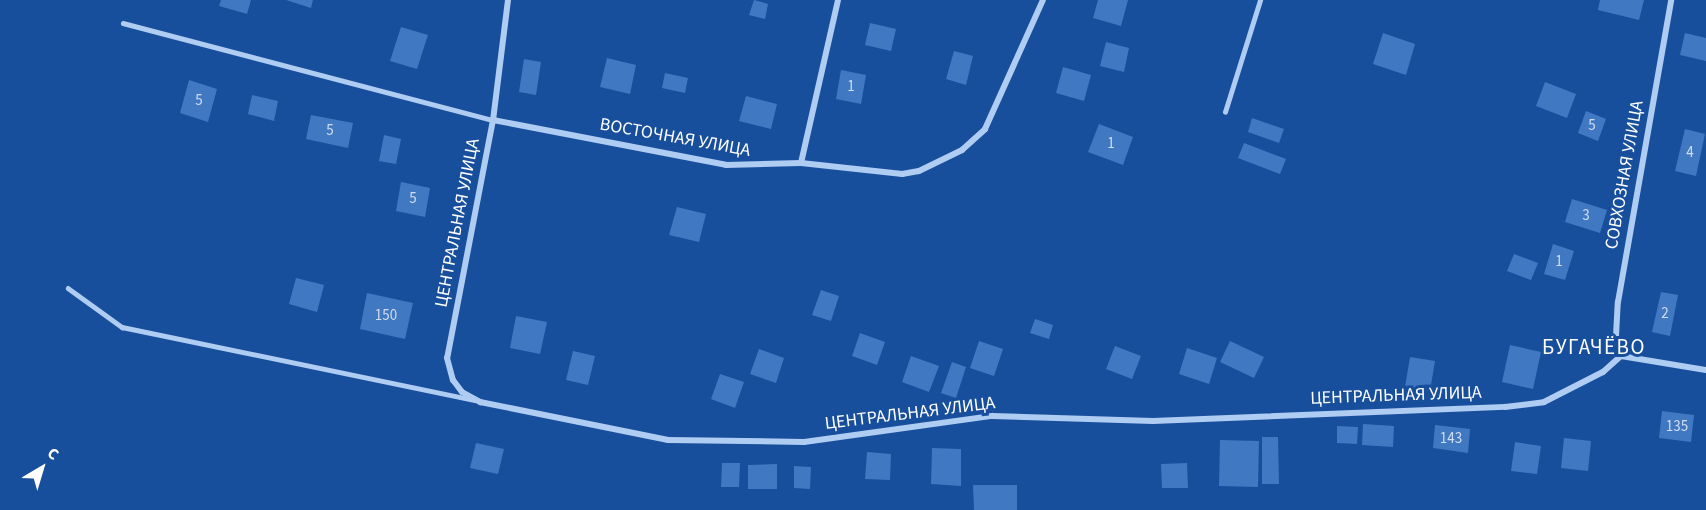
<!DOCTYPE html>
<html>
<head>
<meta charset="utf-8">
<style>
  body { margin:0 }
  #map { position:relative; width:1706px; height:510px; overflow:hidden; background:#184f9c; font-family:"Source Sans 3",sans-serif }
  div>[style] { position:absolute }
  .building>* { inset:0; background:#4178c2 }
  .lane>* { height:4.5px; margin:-2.25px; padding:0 2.25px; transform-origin:2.25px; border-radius:2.25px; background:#afccf2 }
  .street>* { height:6px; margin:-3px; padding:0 3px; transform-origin:3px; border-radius:3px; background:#afccf2 }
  span { translate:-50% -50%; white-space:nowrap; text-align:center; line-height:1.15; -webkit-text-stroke:6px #184f9c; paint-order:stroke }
  .number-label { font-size:15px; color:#d0ddf0 }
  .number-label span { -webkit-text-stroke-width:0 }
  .street-label { font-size:18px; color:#fff }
  .quarter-label { font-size:21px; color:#fff; letter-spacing:1.5px }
  .north { position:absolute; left:12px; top:438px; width:60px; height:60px; -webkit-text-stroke:4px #184f9c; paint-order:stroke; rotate:38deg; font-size:16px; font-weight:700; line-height:24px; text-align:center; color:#fff }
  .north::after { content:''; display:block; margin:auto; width:21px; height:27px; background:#fff; clip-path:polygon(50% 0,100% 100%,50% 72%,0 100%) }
</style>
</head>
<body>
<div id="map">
  <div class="building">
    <div style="clip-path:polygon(221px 0,251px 0,247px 14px,219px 6px)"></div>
    <div style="clip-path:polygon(286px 0,313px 0,311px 8px)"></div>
    <div style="clip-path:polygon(754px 0,768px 4px,765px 19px,749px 15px)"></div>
    <div style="clip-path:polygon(1098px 0,1128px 0,1121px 26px,1093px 18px)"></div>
    <div style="clip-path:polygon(1600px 0,1644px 0,1639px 20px,1598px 10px)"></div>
    <div style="clip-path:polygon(870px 23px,896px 29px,891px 51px,865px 45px)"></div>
    <div style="clip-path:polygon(401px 27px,428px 35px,417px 69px,390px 61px)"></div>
    <div style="clip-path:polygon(1383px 33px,1415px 44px,1406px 75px,1373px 64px)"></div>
    <div style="clip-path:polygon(1685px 33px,1706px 38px,1706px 61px,1680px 55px)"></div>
    <div style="clip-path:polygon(1106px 42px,1129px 48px,1124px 72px,1100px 66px)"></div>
    <div style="clip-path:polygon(954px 51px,973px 56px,966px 85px,946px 79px)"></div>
    <div style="clip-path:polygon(607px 58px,636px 65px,630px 94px,600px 87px)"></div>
    <div style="clip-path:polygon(524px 59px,541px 62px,536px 95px,519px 92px)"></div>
    <div style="clip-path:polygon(1063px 67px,1091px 75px,1084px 101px,1056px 93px)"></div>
    <div style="clip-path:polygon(841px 70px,866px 75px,861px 104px,836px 99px)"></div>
    <div style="clip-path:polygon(665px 73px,688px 78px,685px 93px,662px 88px)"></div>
    <div style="clip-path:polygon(189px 80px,217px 89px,208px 122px,180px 113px)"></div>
    <div style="clip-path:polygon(1545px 82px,1576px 94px,1567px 118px,1536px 106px)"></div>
    <div style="clip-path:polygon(252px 95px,278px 101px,274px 121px,248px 114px)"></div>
    <div style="clip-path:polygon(746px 96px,777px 104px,771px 129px,739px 121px)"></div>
    <div style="clip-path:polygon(1586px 111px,1606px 119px,1598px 141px,1578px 133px)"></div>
    <div style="clip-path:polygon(311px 115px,353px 123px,348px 148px,306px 139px)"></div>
    <div style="clip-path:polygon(1252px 118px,1284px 129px,1279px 143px,1248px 132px)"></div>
    <div style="clip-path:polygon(1099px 124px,1133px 137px,1123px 165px,1088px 152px)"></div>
    <div style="clip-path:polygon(1685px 129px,1705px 134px,1696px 176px,1675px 171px)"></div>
    <div style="clip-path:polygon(384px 135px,401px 139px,396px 164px,379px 161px)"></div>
    <div style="clip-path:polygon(1244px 143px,1286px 159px,1280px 174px,1238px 158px)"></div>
    <div style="clip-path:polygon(401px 182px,430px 188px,425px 217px,396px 211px)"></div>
    <div style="clip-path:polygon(1572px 199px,1607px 210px,1600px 233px,1565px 222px)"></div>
    <div style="clip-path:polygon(677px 207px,706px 214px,699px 242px,669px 235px)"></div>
    <div style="clip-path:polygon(1553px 244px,1574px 251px,1565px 280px,1544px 274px)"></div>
    <div style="clip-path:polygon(1514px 254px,1538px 263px,1531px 280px,1507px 271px)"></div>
    <div style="clip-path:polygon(296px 278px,324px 285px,317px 312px,289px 304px)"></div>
    <div style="clip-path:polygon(821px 290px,839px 296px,831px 321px,812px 315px)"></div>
    <div style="clip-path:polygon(1661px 292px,1678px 295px,1670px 336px,1652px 332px)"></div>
    <div style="clip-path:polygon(367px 293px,413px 303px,405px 339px,360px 329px)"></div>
    <div style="clip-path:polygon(516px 316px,547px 322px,540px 354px,510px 348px)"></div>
    <div style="clip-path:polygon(1035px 319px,1053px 325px,1049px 339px,1030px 333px)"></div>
    <div style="clip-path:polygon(860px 333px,885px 342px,877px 365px,852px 356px)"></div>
    <div style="clip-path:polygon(979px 341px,1003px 349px,994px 376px,970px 368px)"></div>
    <div style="clip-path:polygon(1230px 341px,1264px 357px,1254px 378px,1220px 362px)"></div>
    <div style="clip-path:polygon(1510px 345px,1541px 352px,1533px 389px,1502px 382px)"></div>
    <div style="clip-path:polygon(1115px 346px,1141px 356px,1132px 379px,1106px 369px)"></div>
    <div style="clip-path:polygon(1187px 348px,1217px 358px,1209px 384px,1179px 374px)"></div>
    <div style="clip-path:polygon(759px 349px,784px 358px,776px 383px,750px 374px)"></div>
    <div style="clip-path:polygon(573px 351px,595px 356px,588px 385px,566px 380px)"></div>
    <div style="clip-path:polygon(911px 356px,939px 366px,929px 392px,902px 382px)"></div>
    <div style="clip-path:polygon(1410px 357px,1435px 361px,1430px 391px,1405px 387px)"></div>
    <div style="clip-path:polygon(952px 362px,966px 367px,956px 398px,941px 393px)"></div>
    <div style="clip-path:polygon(720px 374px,744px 382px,735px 408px,711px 399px)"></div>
    <div style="clip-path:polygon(1662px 411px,1694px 415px,1691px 442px,1659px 438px)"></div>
    <div style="clip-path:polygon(1363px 424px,1394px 426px,1393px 447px,1362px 445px)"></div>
    <div style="clip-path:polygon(1435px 425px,1470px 429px,1468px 453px,1433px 448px)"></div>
    <div style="clip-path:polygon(1337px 426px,1358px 427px,1357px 444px,1337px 443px)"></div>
    <div style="clip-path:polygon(1262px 437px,1278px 437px,1279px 484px,1262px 484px)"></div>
    <div style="clip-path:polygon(1564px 438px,1591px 441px,1588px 471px,1561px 468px)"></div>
    <div style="clip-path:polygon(1220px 440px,1259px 441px,1258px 487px,1219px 486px)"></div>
    <div style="clip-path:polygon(1515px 442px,1541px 446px,1537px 474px,1511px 471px)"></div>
    <div style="clip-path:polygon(476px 443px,504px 449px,498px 474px,470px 468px)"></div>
    <div style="clip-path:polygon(932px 448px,961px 449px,961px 486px,931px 484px)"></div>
    <div style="clip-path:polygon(867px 452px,891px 454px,890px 480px,865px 479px)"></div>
    <div style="clip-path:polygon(722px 463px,740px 463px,739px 487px,721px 487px)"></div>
    <div style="clip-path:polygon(1187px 463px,1188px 488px,1162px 488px,1161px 464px)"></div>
    <div style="clip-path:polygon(777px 464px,777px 489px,748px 489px,748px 465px)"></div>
    <div style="clip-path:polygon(794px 466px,811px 467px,810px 489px,794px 488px)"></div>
    <div style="clip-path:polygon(973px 485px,1017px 485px,1017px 510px,974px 510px)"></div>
  </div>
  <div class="lane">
    <div style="left:123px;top:23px;width:383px;rotate:14.7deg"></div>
    <div style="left:1225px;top:112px;width:117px;rotate:-72.6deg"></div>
    <div style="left:68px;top:288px;width:67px;rotate:35.8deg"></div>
    <div style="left:122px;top:327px;width:360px;rotate:11.7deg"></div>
  </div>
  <div class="street">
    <div style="left:508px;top:0;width:121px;rotate:97.1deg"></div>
    <div style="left:493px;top:120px;width:242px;rotate:100.9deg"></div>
    <div style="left:447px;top:358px;width:23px;rotate:75deg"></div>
    <div style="left:453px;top:380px;width:15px;rotate:53deg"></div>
    <div style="left:462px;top:392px;width:21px;rotate:29deg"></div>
    <div style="left:480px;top:402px;width:192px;rotate:11.4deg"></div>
    <div style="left:668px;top:440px;width:136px;rotate:0.8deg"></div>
    <div style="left:804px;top:442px;width:190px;rotate:-7.9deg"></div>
    <div style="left:992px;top:416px;width:161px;rotate:1.8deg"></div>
    <div style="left:1153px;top:421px;width:352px;rotate:-2.3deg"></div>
    <div style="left:1505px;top:407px;width:39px;rotate:-7deg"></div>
    <div style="left:1544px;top:402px;width:66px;rotate:-27deg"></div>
    <div style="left:1603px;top:372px;width:24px;rotate:-42deg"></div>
    <div style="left:1621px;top:356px;width:86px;rotate:9.4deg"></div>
    <div style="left:493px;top:120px;width:237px;rotate:10.9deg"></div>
    <div style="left:726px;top:165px;width:75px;rotate:-1.5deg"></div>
    <div style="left:801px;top:163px;width:102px;rotate:6.2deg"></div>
    <div style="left:902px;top:174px;width:17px;rotate:-10deg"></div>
    <div style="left:919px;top:171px;width:48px;rotate:-26deg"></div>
    <div style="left:962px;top:150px;width:31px;rotate:-42deg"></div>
    <div style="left:985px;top:129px;width:141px;rotate:-65.8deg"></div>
    <div style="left:801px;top:163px;width:167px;rotate:-77.2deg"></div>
    <div style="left:1621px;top:356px;width:21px;rotate:-104deg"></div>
    <div style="left:1616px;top:336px;width:34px;rotate:-87deg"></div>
    <div style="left:1618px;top:302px;width:307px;rotate:-80deg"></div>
  </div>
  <div class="number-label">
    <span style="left:851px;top:87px">1</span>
    <span style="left:199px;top:101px">5</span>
    <span style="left:1592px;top:126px">5</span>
    <span style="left:330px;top:131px">5</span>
    <span style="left:1111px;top:144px">1</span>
    <span style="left:1690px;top:153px">4</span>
    <span style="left:413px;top:199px">5</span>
    <span style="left:1586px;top:216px">3</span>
    <span style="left:1559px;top:262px">1</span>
    <span style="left:1665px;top:314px">2</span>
    <span style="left:386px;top:316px">150</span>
    <span style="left:1677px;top:427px">135</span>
    <span style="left:1451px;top:439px">143</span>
  </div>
  <div class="street-label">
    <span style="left:675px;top:138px;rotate:10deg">ВОСТОЧНАЯ УЛИЦА</span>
    <span style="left:1625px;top:175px;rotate:-80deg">СОВХОЗНАЯ УЛИЦА</span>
    <span style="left:458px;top:223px;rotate:-79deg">ЦЕНТРАЛЬНАЯ УЛИЦА</span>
    <span style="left:1396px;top:396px;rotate:-2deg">ЦЕНТРАЛЬНАЯ УЛИЦА</span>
    <span style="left:910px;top:414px;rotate:-7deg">ЦЕНТРАЛЬНАЯ УЛИЦА</span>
  </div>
  <div class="quarter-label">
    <span style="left:1594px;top:347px">БУГАЧЁВО</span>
  </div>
  <div class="north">С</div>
</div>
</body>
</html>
